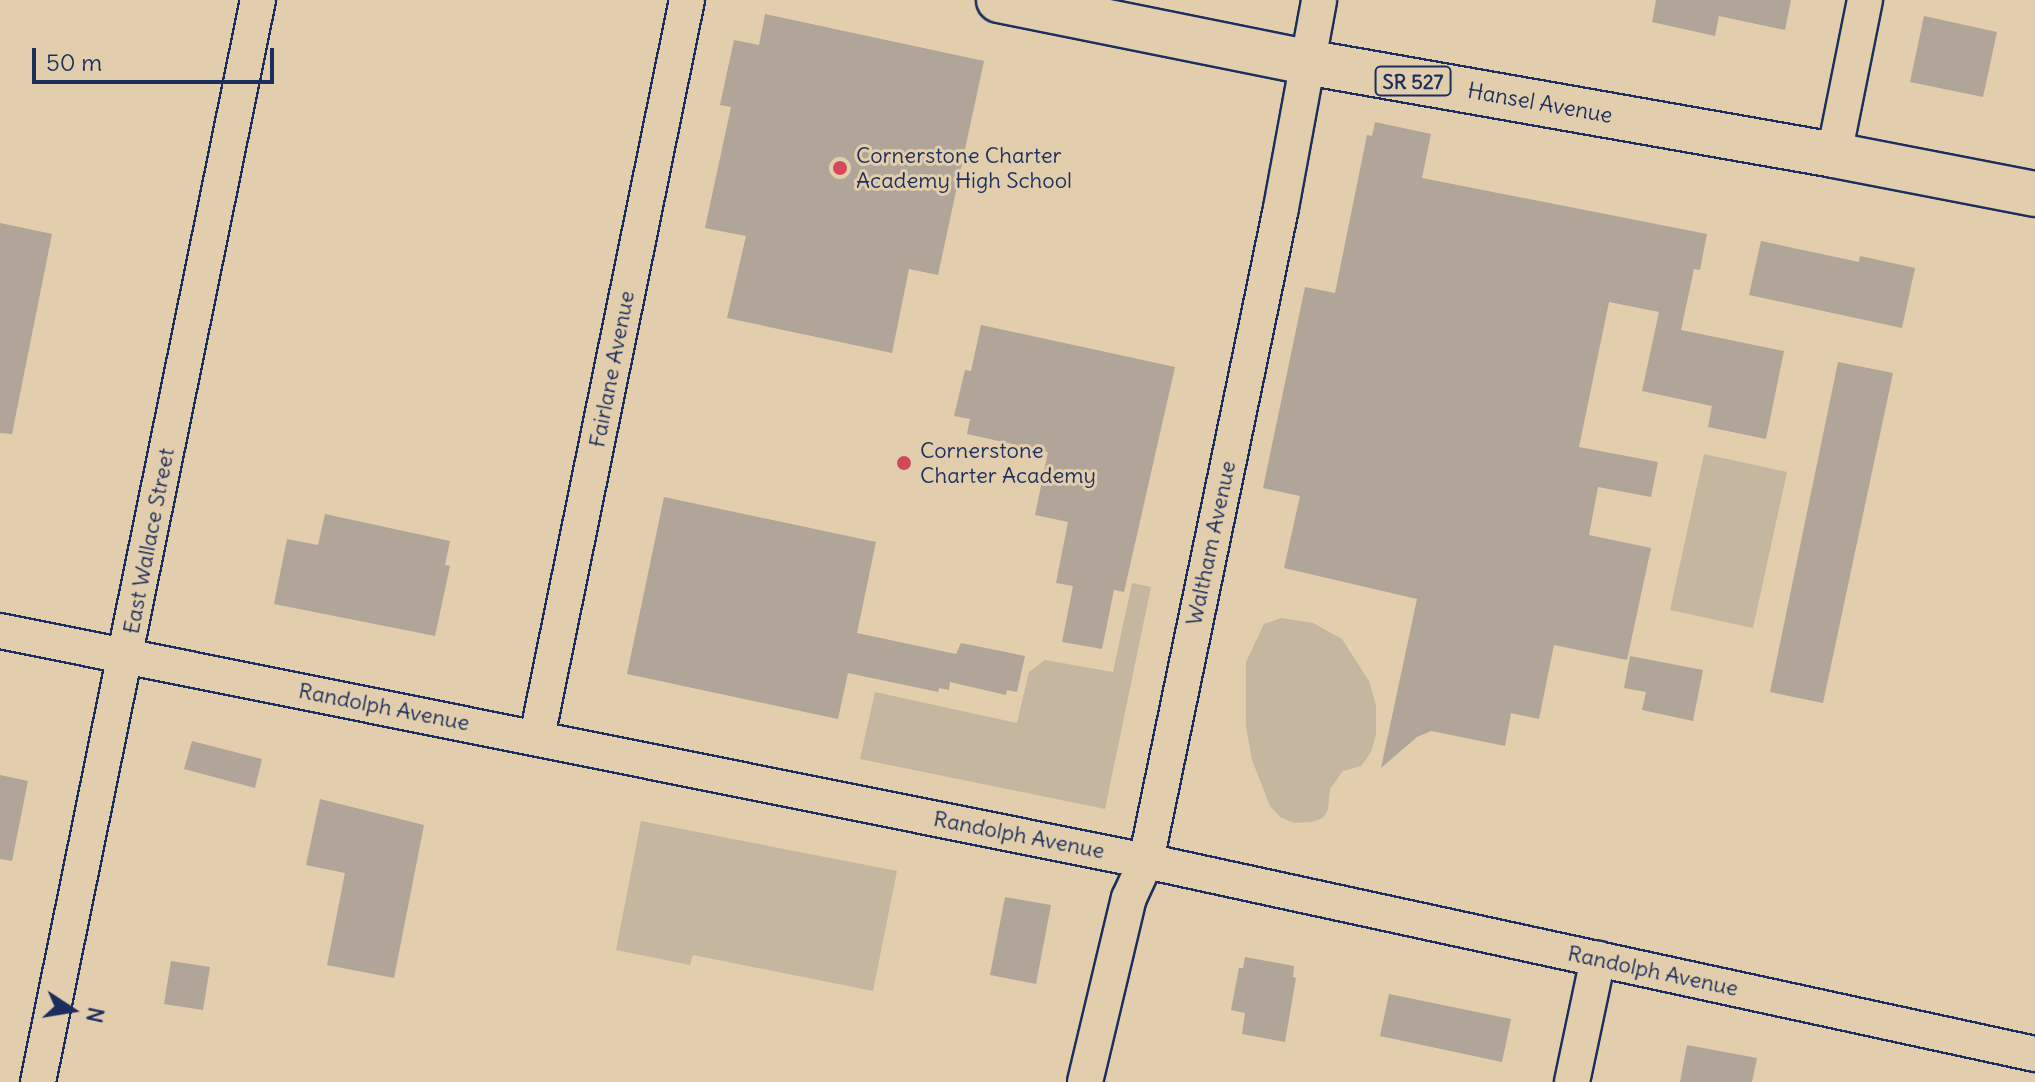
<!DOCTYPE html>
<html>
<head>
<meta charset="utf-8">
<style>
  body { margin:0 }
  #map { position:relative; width:2035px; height:1082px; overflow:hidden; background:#e2cdac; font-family:Delius,sans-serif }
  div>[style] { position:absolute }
  .green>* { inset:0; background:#c5b6a0 }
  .building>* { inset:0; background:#b0a598 }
  .roads { filter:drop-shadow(2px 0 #1b2f5e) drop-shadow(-2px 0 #1b2f5e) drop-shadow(0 2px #1b2f5e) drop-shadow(0 -2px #1b2f5e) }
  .minor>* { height:34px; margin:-17px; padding:0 17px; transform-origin:17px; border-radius:17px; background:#e2cdac }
  .major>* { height:44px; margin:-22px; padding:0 22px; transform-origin:22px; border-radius:22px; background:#e2cdac }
  .dots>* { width:22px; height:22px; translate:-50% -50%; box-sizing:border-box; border:4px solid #e2cdac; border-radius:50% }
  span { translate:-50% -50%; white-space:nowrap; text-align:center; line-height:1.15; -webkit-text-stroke:6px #e2cdac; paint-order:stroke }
  .shield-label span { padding:2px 6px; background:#e2cdac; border:2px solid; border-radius:6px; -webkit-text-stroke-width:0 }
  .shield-label { font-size:20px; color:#1b2f5e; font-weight:700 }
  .street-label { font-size:22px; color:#1b2f5e }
  .poi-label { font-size:22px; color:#1b2f5e }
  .left { translate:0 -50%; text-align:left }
  .north { position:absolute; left:32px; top:970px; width:80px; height:80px; -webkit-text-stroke:6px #e2cdac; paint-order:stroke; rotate:102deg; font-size:22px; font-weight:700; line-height:32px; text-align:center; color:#1b2f5e }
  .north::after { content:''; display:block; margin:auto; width:28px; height:36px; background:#1b2f5e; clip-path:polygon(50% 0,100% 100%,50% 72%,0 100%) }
  .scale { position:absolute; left:32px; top:48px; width:242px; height:36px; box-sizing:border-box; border:4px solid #1b2f5e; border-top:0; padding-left:10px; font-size:24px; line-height:28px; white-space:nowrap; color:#1b2f5e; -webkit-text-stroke:6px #e2cdac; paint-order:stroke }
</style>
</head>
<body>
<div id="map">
  <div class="green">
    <div style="clip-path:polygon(1704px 454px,1787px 472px,1753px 628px,1670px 610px)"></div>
    <div style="clip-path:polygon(1132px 583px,1151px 587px,1105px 809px,860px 759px,875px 692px,1017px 723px,1029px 672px,1045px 660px,1113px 672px)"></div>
    <div style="clip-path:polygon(1281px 618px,1313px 623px,1342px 639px,1369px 681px,1376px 705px,1376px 735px,1371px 752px,1361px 766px,1343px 771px,1330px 789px,1328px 810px,1323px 818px,1312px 822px,1294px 823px,1280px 817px,1270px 806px,1252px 760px,1246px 726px,1246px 662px,1264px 624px)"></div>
    <div style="clip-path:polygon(641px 821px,897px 871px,873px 991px,693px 955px,690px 965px,616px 950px)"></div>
  </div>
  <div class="building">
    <div style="clip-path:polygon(1656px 0,1791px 0,1785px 30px,1719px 16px,1715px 36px,1652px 22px)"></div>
    <div style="clip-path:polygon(765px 14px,984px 61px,938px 275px,909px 269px,892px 353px,727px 318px,746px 236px,705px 228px,731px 107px,720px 105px,734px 40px,759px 45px)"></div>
    <div style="clip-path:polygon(1924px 16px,1997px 32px,1983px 97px,1910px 82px)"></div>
    <div style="clip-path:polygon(1375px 122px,1431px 134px,1422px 178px,1707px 234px,1700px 270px,1694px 269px,1681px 330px,1784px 351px,1766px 439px,1708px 427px,1712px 406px,1642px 391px,1659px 312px,1609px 302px,1579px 447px,1658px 462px,1651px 497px,1598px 487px,1589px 535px,1651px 548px,1627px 660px,1554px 645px,1539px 719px,1511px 713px,1505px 746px,1431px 731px,1417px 737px,1381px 768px,1417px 599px,1284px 568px,1300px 496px,1263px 488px,1305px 287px,1335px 293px,1367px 135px,1372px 136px)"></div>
    <div style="clip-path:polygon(0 223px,52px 234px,12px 434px,0 433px)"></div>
    <div style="clip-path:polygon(1761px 241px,1859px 262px,1860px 256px,1915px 268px,1902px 328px,1749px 295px)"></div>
    <div style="clip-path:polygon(981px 325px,1175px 367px,1124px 592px,1114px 590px,1102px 649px,1062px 642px,1073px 586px,1056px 583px,1068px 522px,1035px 515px,1048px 452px,967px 434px,970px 419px,954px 416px,965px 370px,971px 371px)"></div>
    <div style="clip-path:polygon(1838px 362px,1893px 373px,1823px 703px,1770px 692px)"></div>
    <div style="clip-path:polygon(664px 497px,876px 542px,857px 633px,956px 654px,961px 643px,1025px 656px,1017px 692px,1007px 690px,1006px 695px,950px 682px,949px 690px,939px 688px,938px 692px,848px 673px,838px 719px,627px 674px)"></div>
    <div style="clip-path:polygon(325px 514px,450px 541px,445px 565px,450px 566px,435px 636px,274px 604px,287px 539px,318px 545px)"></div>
    <div style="clip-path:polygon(1630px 656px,1703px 670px,1693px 721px,1642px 710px,1646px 692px,1624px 688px)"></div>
    <div style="clip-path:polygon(192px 741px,262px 759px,255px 788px,184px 769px)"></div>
    <div style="clip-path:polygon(0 775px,28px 781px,12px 861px,0 859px)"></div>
    <div style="clip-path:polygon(320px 799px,424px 825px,394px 978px,327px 965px,345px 873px,306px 865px)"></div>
    <div style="clip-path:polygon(1005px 897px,1051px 905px,1036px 984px,990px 975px)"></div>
    <div style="clip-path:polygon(1245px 957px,1294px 966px,1293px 977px,1296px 978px,1285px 1042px,1242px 1034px,1245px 1013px,1231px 1010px,1239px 968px,1243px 968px)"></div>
    <div style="clip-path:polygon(171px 961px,210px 967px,203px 1010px,164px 1004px)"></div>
    <div style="clip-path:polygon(1389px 994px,1511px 1019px,1502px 1062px,1380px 1036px)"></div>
    <div style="clip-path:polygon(1687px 1045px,1757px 1058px,1752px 1082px,1680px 1082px)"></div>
  </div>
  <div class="roads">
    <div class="minor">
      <div style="left:1834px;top:155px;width:158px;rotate:-78.7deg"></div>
      <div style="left:0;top:631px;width:1169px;rotate:11.35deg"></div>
      <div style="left:1146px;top:861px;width:910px;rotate:12.25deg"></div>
      <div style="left:537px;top:737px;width:752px;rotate:-78.5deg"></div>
      <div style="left:38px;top:1082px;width:1104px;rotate:-78.51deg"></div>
      <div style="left:1085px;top:1082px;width:189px;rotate:-76.6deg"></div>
      <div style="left:1129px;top:898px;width:41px;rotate:-65.3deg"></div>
      <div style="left:1146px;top:861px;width:667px;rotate:-78.32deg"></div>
      <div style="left:1281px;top:208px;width:211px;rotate:-79.6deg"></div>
      <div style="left:1572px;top:1082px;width:126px;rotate:-78.1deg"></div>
    </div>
    <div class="major">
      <div style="left:999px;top:0;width:313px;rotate:11.4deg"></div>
      <div style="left:1306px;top:62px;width:536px;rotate:9.99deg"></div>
      <div style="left:1834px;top:155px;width:205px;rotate:11deg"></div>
    </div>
  </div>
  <div class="dots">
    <div style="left:840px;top:168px;background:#d1495b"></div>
    <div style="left:904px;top:463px;background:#d1495b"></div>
  </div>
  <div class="shield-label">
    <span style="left:1413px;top:81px">SR 527</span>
  </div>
  <div class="street-label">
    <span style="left:1540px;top:103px;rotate:10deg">Hansel Avenue</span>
    <span style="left:612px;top:369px;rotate:-79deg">Fairlane Avenue</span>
    <span style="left:149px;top:541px;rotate:-79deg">East Wallace Street</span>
    <span style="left:1211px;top:543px;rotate:-78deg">Waltham Avenue</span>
    <span style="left:384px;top:707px;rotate:11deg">Randolph Avenue</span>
    <span style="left:1019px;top:835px;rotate:11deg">Randolph Avenue</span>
    <span style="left:1653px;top:971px;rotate:12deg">Randolph Avenue</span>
  </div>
  <div class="poi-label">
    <span class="left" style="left:856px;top:168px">Cornerstone Charter<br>Academy High School</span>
    <span class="left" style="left:920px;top:463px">Cornerstone<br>Charter Academy</span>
  </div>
  <div class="north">N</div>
  <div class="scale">50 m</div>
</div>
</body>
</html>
